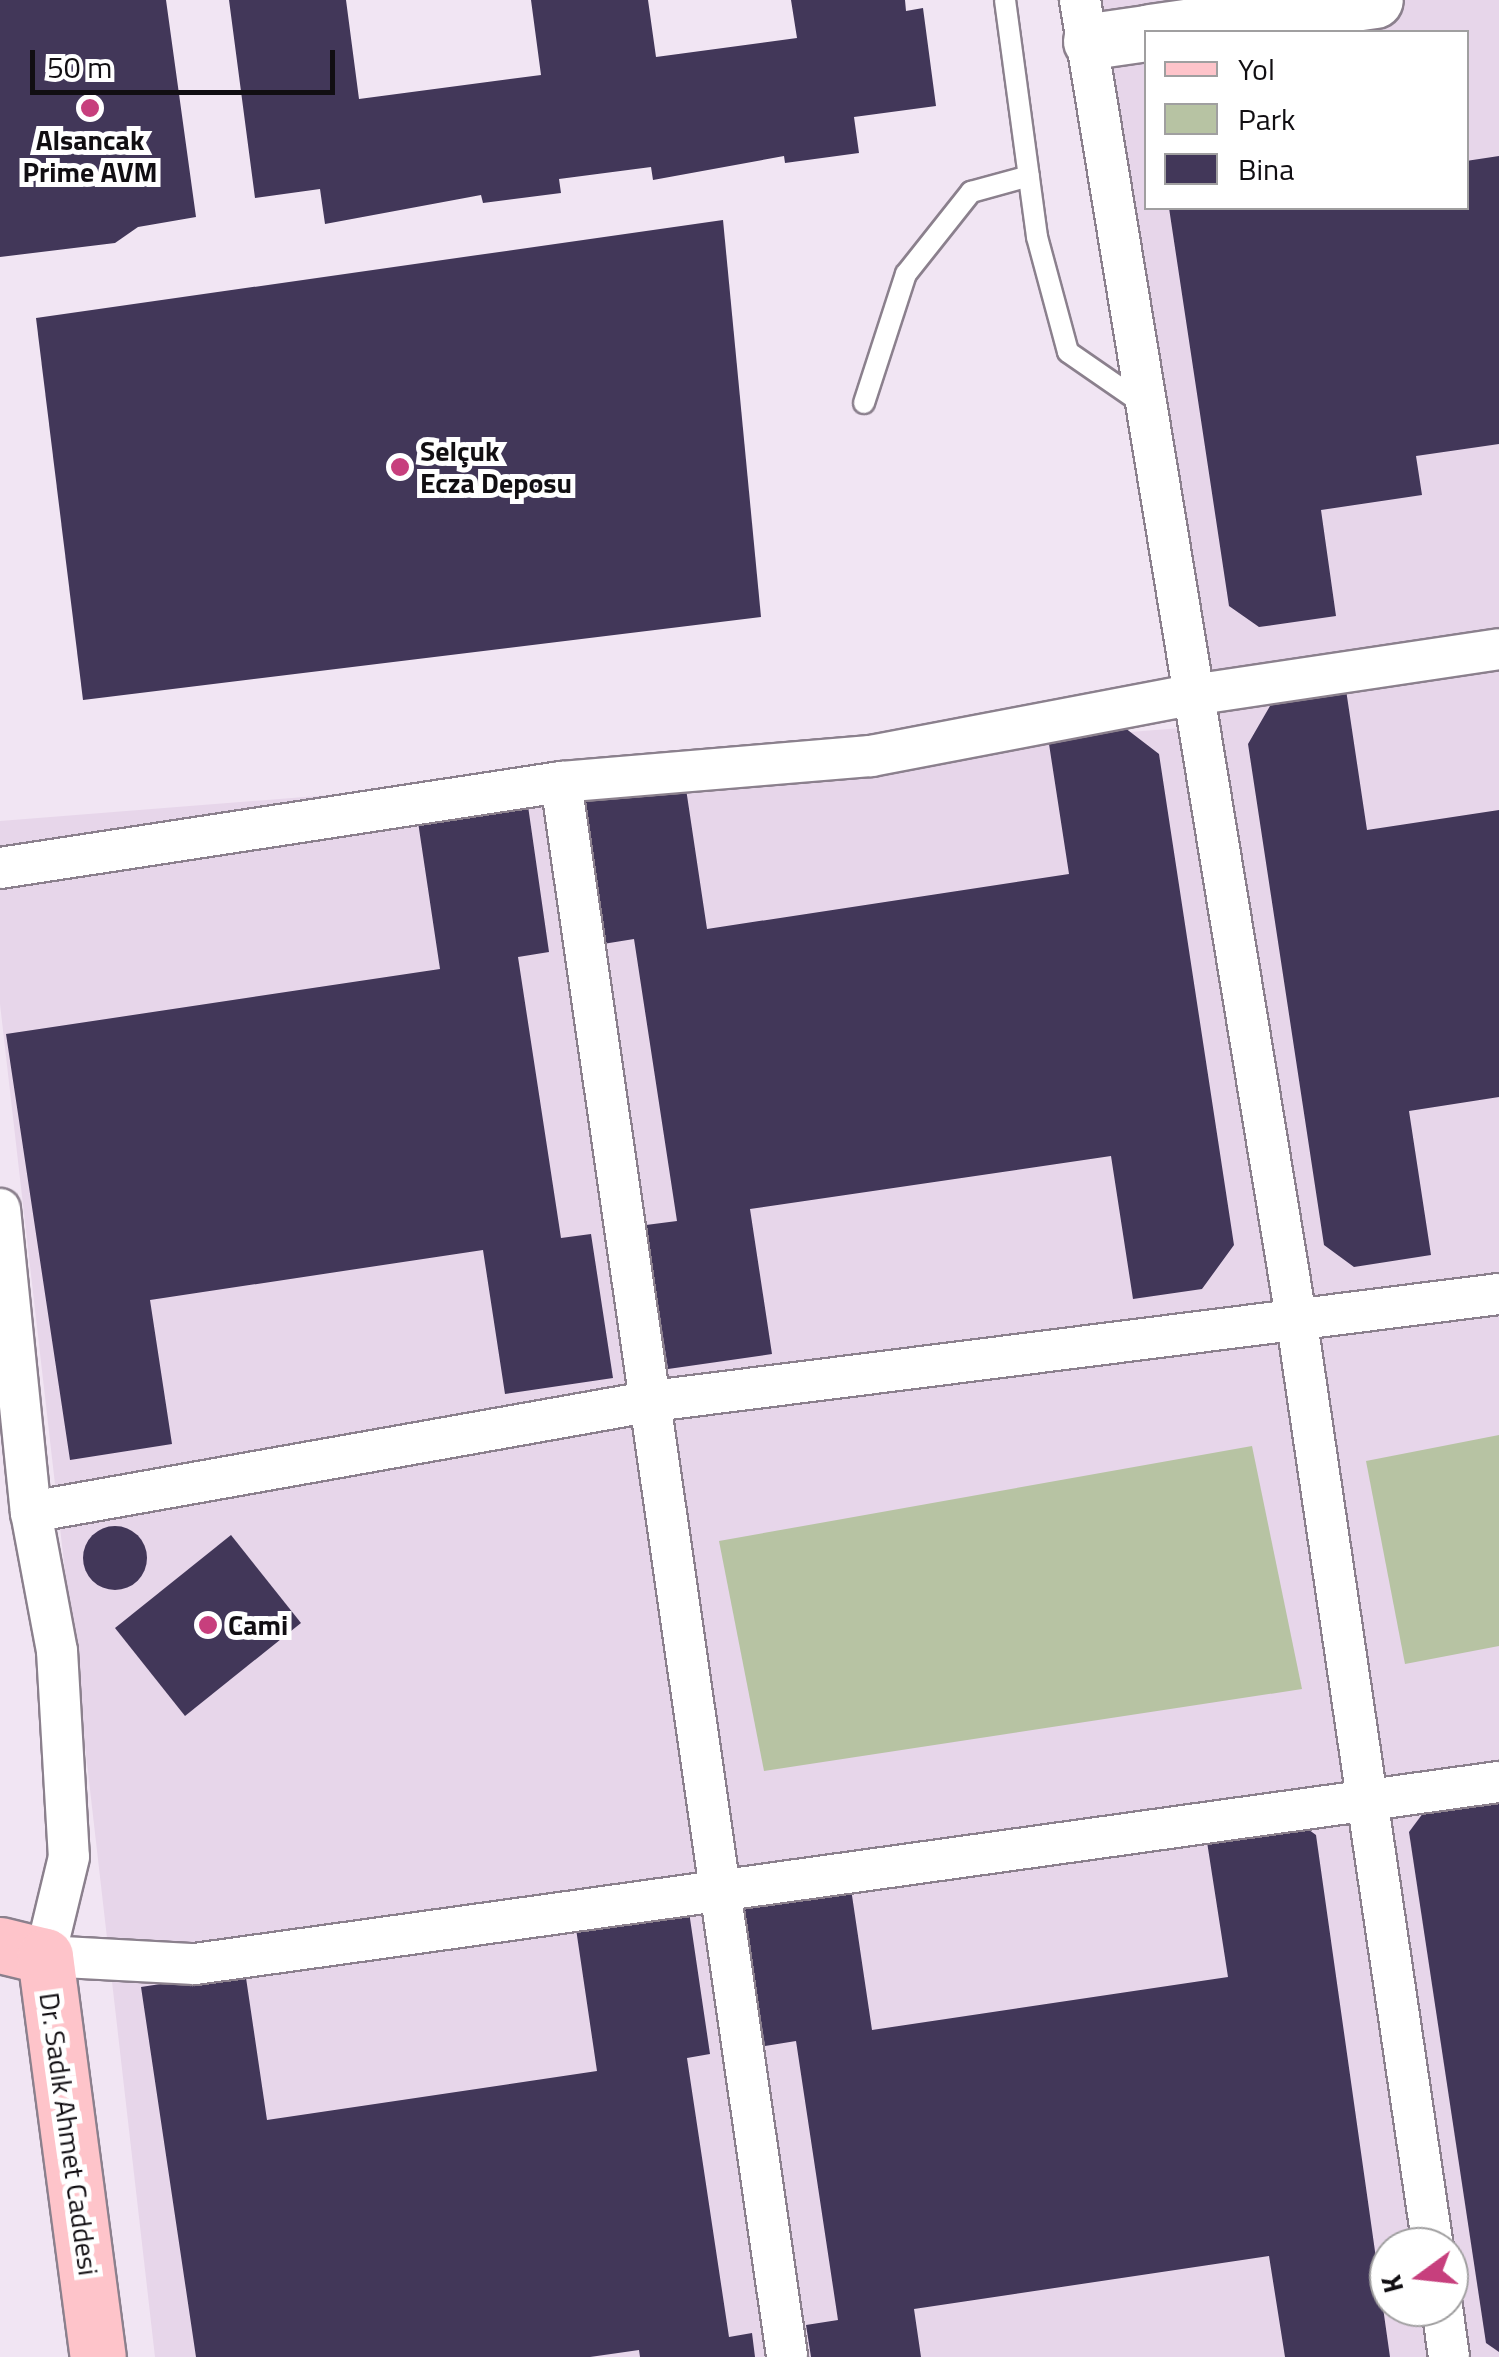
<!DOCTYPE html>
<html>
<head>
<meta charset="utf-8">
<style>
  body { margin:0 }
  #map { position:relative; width:1499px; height:2357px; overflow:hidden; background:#f1e5f3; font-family:"Titillium Web",sans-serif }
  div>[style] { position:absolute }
  .built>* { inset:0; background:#e7d6ea }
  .green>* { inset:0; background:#b7c3a3 }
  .building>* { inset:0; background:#423759 }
  .round { border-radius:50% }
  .roads { filter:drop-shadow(2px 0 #8b808d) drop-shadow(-2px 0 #8b808d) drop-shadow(0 2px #8b808d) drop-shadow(0 -2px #8b808d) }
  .lane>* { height:20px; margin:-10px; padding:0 10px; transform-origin:10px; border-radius:10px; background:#fff }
  .street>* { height:40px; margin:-20px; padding:0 20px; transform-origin:20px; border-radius:20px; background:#fff }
  .secondary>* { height:55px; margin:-27.5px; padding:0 27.5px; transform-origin:27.5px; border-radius:27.5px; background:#fff }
  .primary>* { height:55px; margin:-27.5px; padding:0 27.5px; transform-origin:27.5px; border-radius:27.5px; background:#fec4ca }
  .dots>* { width:28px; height:28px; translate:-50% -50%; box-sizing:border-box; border:5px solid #fff; border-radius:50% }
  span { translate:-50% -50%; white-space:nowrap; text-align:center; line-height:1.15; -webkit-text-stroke:10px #fff; paint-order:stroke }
  .poi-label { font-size:28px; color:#110e12; font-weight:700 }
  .left { translate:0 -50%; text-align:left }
  .street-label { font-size:28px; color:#110e12 }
  .legend { position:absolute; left:1144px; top:30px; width:325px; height:180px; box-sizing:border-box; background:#fff; border:2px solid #a09fa0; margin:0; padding:12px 18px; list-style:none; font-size:30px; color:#110e12 }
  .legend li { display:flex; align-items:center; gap:20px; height:50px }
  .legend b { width:50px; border:2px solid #a09fa0 }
  .north { position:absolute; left:1369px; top:2227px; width:100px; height:100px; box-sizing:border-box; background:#fff; border:2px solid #a09fa0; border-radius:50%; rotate:255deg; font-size:28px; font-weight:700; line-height:40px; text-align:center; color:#110e12 }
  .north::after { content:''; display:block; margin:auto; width:35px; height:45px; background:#c73f7d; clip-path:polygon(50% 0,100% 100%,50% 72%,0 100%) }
  .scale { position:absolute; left:30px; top:50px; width:305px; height:45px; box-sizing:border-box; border:5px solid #110e12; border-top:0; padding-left:12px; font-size:30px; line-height:35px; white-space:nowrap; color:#110e12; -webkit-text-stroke:8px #fff; paint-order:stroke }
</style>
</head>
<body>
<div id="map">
  <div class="built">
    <div style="clip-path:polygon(evenodd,1090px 0,1499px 0,1499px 2357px,155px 2357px,0 1004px,0 821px,1219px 725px,1090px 0,1146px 32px,1466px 32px,1466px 208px,1146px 208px,1146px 32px,1090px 0,1389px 2247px,1449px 2247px,1449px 2307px,1389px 2307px,1389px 2247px)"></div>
  </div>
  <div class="green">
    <div style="clip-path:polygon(1499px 1435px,1499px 1646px,1405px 1664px,1366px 1461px)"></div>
    <div style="clip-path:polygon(1252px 1446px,1302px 1689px,764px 1771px,719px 1541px)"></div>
  </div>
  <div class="building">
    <div style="clip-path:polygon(0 0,166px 0,196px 217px,138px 227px,115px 243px,0 257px)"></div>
    <div style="clip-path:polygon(229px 0,346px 0,359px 99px,541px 75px,531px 0,648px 0,656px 57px,797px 38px,791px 0,905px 0,906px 11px,923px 8px,936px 106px,854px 117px,859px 153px,785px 163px,784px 156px,653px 180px,651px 167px,559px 179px,561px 193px,483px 203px,481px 195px,325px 224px,320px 189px,255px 198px)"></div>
    <div style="clip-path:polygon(1499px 156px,1499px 444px,1416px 456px,1422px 495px,1321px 510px,1336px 616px,1259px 627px,1229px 606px,1169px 208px,1466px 208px,1466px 161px)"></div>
    <div style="clip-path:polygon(723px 220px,761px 617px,83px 700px,36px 318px)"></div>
    <div style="clip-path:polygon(1345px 683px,1367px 830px,1499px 810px,1499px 1097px,1409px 1111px,1431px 1255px,1354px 1267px,1324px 1245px,1248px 744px,1278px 692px)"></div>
    <div style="clip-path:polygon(1116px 721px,1159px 754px,1234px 1245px,1202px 1289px,1133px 1299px,1111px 1156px,750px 1209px,772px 1354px,668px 1369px,646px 1225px,677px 1221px,634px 939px,603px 944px,581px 797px,685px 782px,707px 929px,1069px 874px,1047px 731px)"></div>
    <div style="clip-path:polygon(528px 806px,549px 952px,518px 957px,561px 1238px,591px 1234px,613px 1378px,505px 1394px,483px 1250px,150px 1300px,172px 1444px,70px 1460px,6px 1034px,440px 969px,418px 822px)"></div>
    <div class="round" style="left:83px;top:1526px;width:64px;height:64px"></div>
    <div style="clip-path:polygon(231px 1535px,301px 1623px,185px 1716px,115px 1628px)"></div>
    <div style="clip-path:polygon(1499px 1788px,1499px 2352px,1486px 2343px,1409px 1832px,1435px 1797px)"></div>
    <div style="clip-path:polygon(1290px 1816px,1316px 1835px,1390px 2357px,1285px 2357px,1269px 2256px,914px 2309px,921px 2357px,811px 2357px,806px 2325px,838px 2320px,796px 2041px,765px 2046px,742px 1898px,850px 1882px,872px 2030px,1228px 1977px,1205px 1829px)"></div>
    <div style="clip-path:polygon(688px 1905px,710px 2054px,687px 2058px,729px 2337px,752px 2333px,755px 2357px,640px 2357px,639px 2350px,590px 2357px,196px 2357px,141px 1987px,245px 1971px,267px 2120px,597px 2071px,575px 1922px)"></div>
  </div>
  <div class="roads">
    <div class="lane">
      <div style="left:1005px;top:0;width:239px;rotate:82.3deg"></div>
      <div style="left:1037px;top:237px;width:119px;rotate:74.9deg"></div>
      <div style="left:1068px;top:352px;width:95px;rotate:34.7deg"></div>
      <div style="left:864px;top:403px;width:136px;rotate:-72deg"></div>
      <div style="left:906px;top:274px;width:105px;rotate:-51.6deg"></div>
      <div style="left:971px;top:192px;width:60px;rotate:-15.4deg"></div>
    </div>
    <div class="street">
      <div style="left:1080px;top:0;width:1341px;rotate:80.69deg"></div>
      <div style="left:1297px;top:1323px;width:934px;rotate:81.63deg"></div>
      <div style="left:561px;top:782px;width:311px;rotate:-4.8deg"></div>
      <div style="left:871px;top:756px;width:327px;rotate:-10.8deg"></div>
      <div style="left:1192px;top:695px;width:310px;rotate:-8.5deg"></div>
      <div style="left:0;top:868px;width:568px;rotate:-8.72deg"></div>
      <div style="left:561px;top:782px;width:1591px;rotate:81.83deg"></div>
      <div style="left:0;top:1209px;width:305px;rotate:84.2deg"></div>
      <div style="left:31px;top:1512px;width:141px;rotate:79.4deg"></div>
      <div style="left:57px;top:1651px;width:206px;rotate:86.7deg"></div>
      <div style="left:69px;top:1857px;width:102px;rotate:103.6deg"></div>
      <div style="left:45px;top:1956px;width:150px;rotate:3.1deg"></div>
      <div style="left:195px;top:1964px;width:1317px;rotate:-7.95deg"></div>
      <div style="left:31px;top:1512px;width:632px;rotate:-10.12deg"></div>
      <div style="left:653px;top:1401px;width:853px;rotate:-7.21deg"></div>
      <div style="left:1442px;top:2307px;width:50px;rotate:82deg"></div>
    </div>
    <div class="secondary">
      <div style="left:1150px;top:32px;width:227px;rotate:-8.1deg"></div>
      <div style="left:1091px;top:41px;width:56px;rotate:-8.3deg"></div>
    </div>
    <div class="primary">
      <div style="left:0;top:1945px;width:46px;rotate:13.7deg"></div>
      <div style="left:45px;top:1956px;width:404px;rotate:82.5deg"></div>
    </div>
  </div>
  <div class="dots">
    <div style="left:90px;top:108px;background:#c73f7d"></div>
    <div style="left:400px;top:467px;background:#c73f7d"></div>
    <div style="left:208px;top:1625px;background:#c73f7d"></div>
  </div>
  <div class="poi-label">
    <span style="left:90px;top:156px">Alsancak<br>Prime AVM</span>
    <span class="left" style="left:420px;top:467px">Selçuk<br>Ecza Deposu</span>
    <span class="left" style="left:228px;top:1625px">Cami</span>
  </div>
  <div class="street-label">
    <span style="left:69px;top:2134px;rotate:82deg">Dr. Sadık Ahmet Caddesi</span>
  </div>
  <ul class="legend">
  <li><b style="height:12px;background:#fec4ca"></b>Yol</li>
  <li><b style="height:28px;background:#b7c3a3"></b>Park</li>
  <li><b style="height:28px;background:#423759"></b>Bina</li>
  </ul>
  <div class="north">K</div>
  <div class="scale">50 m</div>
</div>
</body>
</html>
